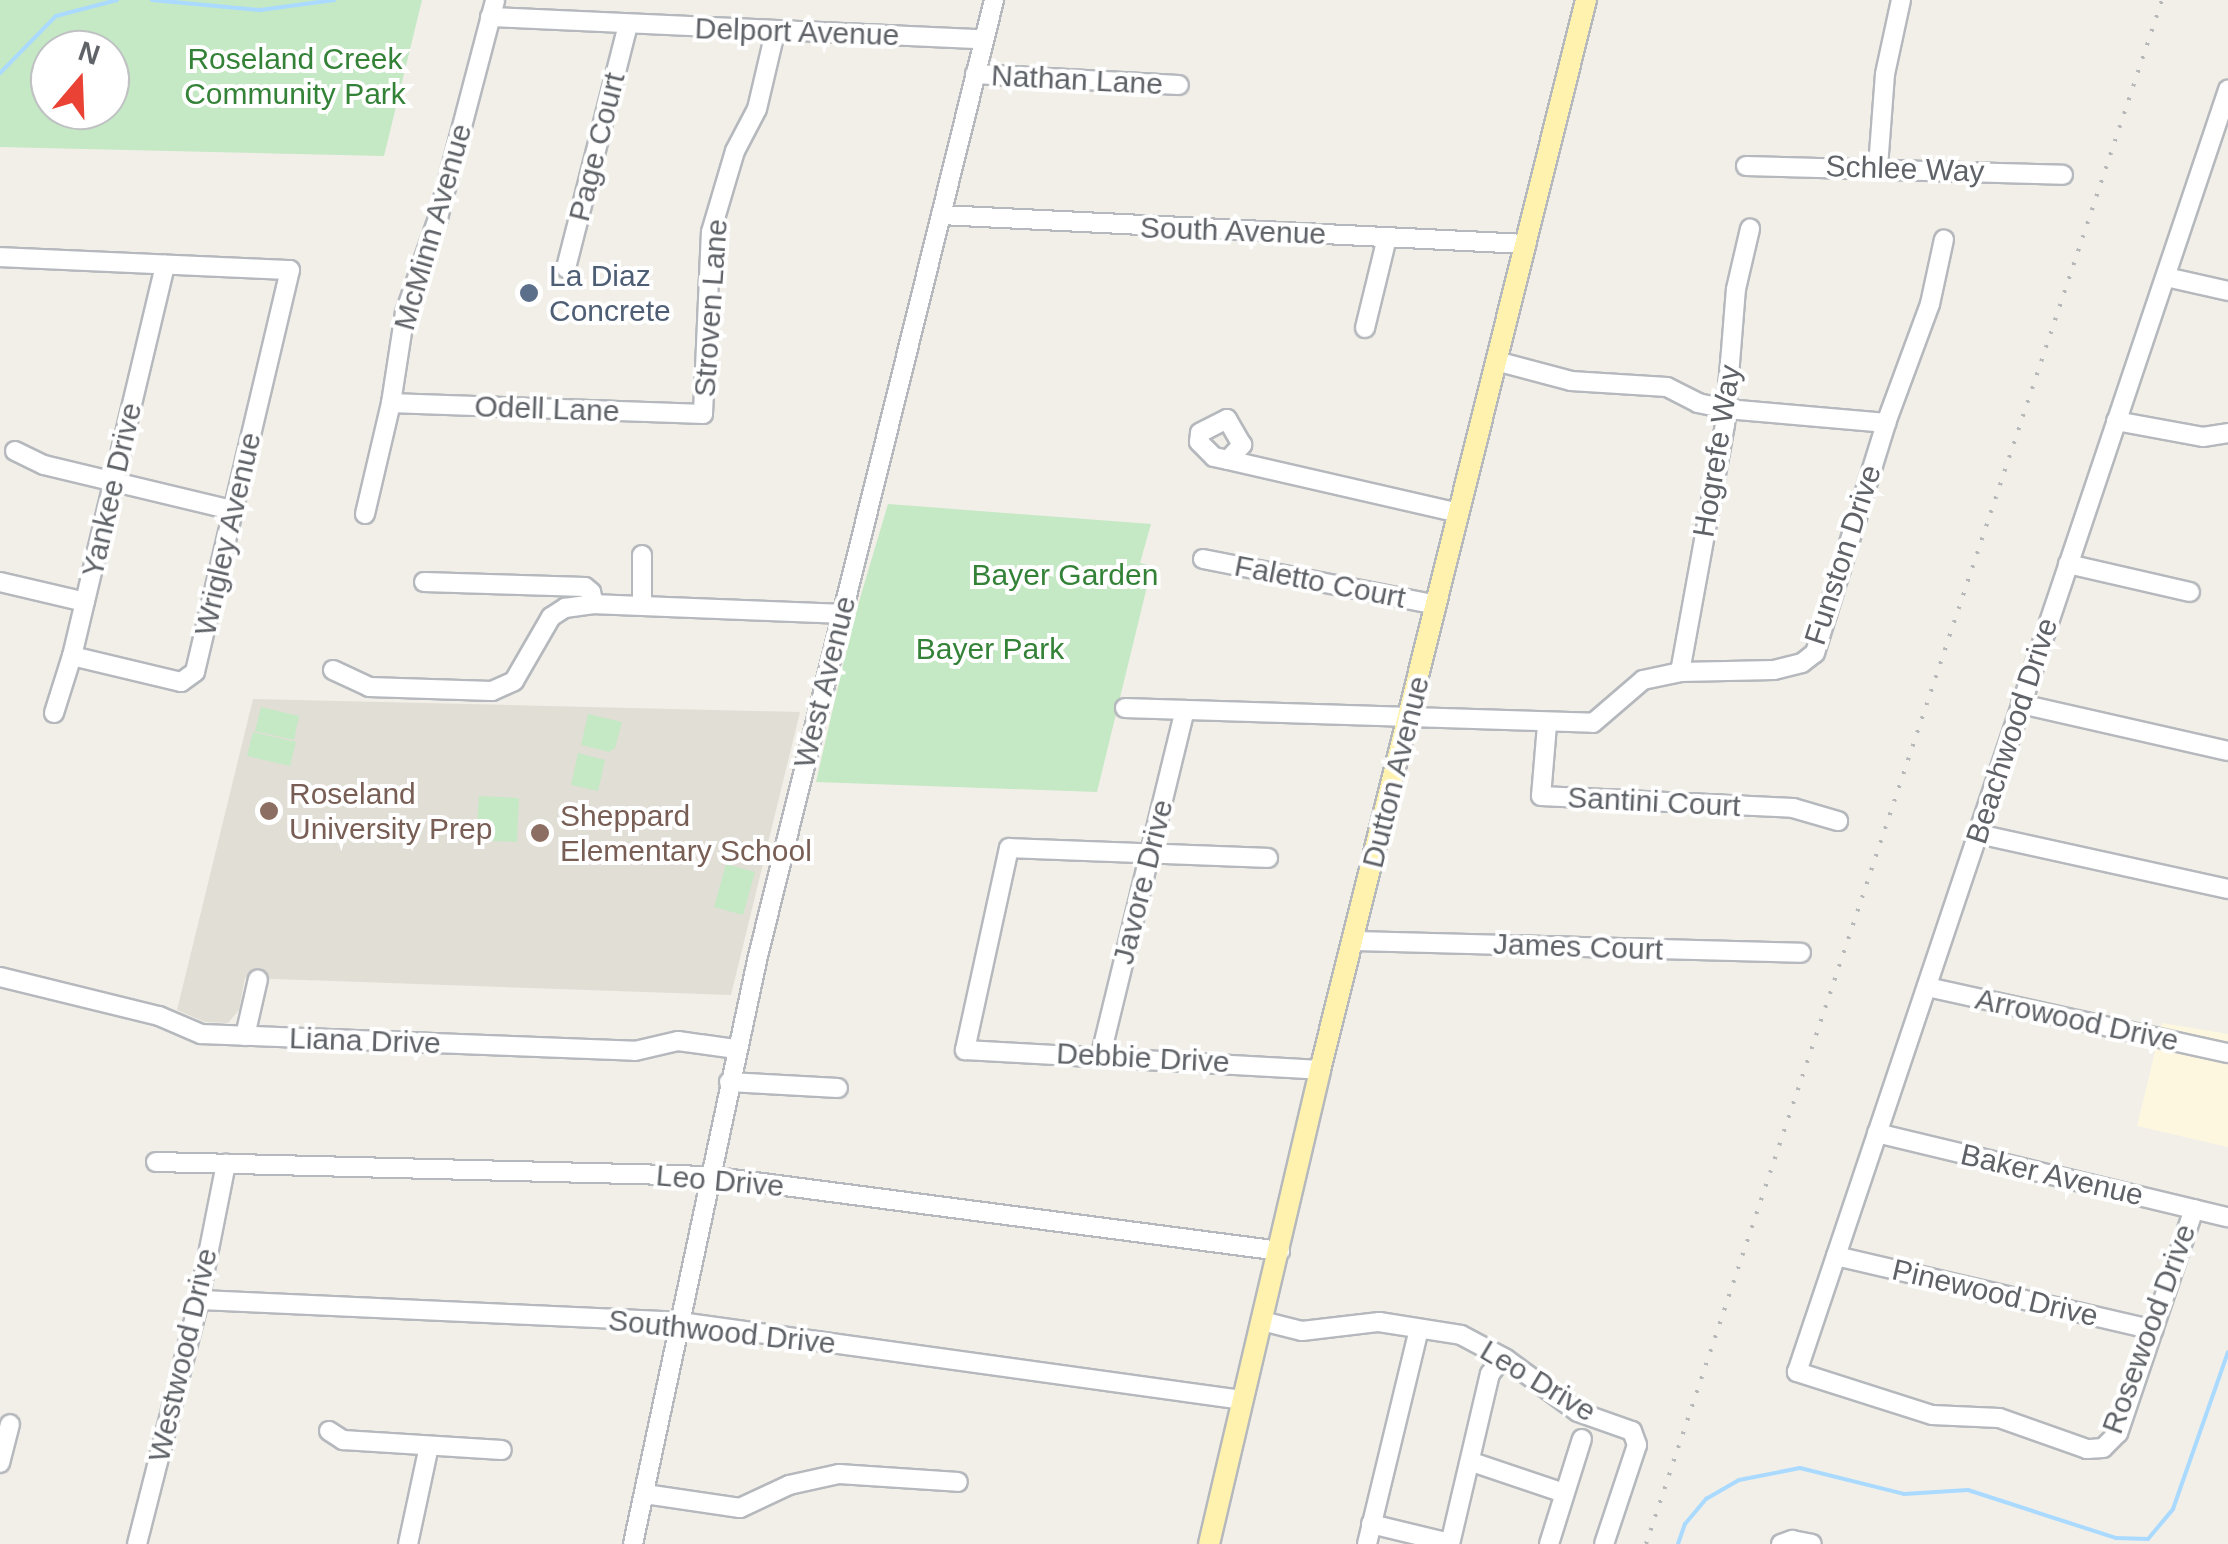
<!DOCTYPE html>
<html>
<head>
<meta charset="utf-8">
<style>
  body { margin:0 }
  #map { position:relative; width:2228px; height:1544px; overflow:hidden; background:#f1efe8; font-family:Arial,sans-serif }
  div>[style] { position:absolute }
  .commercial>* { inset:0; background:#fef7e0 }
  .education>* { inset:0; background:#e1ded6 }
  .green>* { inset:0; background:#c5e8c5 }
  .stream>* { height:4px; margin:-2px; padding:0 2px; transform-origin:2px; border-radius:2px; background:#aadaff }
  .roads { filter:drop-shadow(2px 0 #b5b8bc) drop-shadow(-2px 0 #b5b8bc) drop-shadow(0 2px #b5b8bc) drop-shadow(0 -2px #b5b8bc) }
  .minor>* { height:18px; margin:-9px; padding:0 9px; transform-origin:9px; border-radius:9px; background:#fff }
  .major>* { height:20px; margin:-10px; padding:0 10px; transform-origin:10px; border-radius:10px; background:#fff2af }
  .rail>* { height:4px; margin-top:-2px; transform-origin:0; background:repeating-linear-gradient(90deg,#b6b7b8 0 2.5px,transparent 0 14.5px) }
  .dots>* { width:28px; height:28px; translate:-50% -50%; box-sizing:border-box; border:5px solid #fff; border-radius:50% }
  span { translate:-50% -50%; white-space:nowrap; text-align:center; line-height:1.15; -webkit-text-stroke:8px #fff; paint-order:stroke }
  .street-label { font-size:30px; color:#5f6368 }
  .park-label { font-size:30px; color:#348238 }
  .service-label { font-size:30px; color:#4e5e75 }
  .left { translate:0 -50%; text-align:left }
  .education-label { font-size:30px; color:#785e54 }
  .north { position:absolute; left:30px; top:30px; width:100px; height:100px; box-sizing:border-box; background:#fff; border:2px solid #bfc1c3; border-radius:50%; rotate:19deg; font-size:28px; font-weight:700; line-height:40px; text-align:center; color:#5f6368 }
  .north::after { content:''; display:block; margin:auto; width:35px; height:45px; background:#ea4335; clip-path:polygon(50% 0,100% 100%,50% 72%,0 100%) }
</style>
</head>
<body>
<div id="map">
  <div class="commercial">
    <div style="clip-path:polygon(2162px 1023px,2228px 1034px,2228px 1147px,2137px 1126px)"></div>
  </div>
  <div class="education">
    <div style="clip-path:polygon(253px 699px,800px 712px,731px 995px,245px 978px,239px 1010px,228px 1023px,205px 1022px,177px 1010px)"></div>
  </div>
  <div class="green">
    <div style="clip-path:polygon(evenodd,0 0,422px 0,384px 156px,0 147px,0 0,110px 50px,110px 110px,50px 110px,50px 50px,110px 50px)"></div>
    <div style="clip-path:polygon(888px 504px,1151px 524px,1140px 563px,1152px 566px,1097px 792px,816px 782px,853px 622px)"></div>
    <div style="clip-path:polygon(261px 707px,299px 716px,294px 740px,255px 731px)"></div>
    <div style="clip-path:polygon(588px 714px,622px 722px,615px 748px,609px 752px,581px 745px)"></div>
    <div style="clip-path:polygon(253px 732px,296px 742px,290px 766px,247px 756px)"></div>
    <div style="clip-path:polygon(578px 753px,605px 760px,598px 791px,571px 785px)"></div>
    <div style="clip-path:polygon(479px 796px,519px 798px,517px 842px,476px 840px)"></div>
    <div style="clip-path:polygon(726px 864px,755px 872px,743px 915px,714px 907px)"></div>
  </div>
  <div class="stream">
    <div style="left:152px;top:0;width:108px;rotate:5.3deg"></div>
    <div style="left:260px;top:10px;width:75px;rotate:-7.7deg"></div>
    <div style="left:0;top:73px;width:80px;rotate:-45.5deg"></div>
    <div style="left:56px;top:16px;width:63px;rotate:-14.7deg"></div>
    <div style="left:1678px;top:1544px;width:21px;rotate:-71deg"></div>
    <div style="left:1685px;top:1524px;width:33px;rotate:-50deg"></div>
    <div style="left:1706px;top:1499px;width:38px;rotate:-30deg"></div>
    <div style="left:1739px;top:1480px;width:62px;rotate:-11.1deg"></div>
    <div style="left:1800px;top:1468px;width:107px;rotate:14deg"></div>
    <div style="left:1904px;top:1494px;width:64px;rotate:-3.6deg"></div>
    <div style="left:1968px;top:1490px;width:156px;rotate:18deg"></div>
    <div style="left:2116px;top:1538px;width:32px;rotate:2deg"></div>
    <div style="left:2148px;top:1539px;width:39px;rotate:-50deg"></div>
    <div style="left:2173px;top:1509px;width:166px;rotate:-70.7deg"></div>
  </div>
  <div class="roads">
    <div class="minor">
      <div style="left:490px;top:17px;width:493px;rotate:2.6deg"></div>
      <div style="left:975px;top:74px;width:204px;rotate:3.1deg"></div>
      <div style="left:1746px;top:166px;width:317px;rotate:1.6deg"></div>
      <div style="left:1878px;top:167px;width:93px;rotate:-85.7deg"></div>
      <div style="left:1885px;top:74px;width:76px;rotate:-77.8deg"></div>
      <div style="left:941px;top:215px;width:585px;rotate:2.84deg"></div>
      <div style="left:0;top:257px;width:290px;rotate:2.6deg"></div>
      <div style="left:290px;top:270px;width:413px;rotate:103.3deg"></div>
      <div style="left:195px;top:672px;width:17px;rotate:144deg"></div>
      <div style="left:181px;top:682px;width:112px;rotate:-166.6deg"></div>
      <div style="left:566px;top:268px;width:251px;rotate:-75.7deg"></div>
      <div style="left:2166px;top:277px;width:64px;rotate:12.7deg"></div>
      <div style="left:1365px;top:328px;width:93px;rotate:-76.3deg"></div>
      <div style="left:1496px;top:361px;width:78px;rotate:14.9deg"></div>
      <div style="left:1571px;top:381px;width:96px;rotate:3.6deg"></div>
      <div style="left:1667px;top:387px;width:35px;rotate:27deg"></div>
      <div style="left:1698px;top:403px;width:30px;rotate:12deg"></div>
      <div style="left:1727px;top:409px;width:160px;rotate:5deg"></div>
      <div style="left:391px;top:403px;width:312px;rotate:2deg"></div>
      <div style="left:703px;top:414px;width:182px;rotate:-87.5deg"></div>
      <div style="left:711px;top:232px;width:84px;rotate:-73.5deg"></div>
      <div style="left:735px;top:151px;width:47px;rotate:-62.4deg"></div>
      <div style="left:757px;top:109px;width:79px;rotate:-76.8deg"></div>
      <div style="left:2116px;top:421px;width:88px;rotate:10.4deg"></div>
      <div style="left:2203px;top:437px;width:25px;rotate:-9deg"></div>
      <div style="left:15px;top:451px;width:32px;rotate:26deg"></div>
      <div style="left:44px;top:465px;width:193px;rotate:13.5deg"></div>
      <div style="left:1228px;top:460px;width:21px;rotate:-47deg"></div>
      <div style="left:1242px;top:445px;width:30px;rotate:-120deg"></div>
      <div style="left:1227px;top:419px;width:30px;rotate:153deg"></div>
      <div style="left:1200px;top:433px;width:9px;rotate:96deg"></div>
      <div style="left:1199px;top:442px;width:21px;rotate:45deg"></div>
      <div style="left:1214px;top:457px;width:14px;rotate:12deg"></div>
      <div style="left:1228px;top:460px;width:237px;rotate:12.9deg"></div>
      <div style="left:365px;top:514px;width:114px;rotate:-76.8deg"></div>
      <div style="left:391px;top:403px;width:91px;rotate:-81.2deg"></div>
      <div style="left:405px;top:313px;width:101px;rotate:-70.8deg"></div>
      <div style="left:438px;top:218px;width:225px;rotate:-75.3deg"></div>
      <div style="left:1203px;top:559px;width:238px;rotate:11.1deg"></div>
      <div style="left:2068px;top:564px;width:125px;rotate:12.9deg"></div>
      <div style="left:0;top:582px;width:87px;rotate:13.2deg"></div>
      <div style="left:424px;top:582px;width:161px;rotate:1.8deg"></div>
      <div style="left:585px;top:587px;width:8px;rotate:40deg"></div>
      <div style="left:591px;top:592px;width:12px;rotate:76deg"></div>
      <div style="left:642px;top:606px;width:51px;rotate:-90deg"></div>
      <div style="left:333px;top:670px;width:40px;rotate:25deg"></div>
      <div style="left:369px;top:687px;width:123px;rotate:1.9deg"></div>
      <div style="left:492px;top:691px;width:24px;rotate:-24deg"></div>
      <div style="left:514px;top:681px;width:74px;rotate:-60deg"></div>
      <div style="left:551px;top:617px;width:17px;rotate:-33deg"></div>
      <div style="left:565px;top:608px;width:29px;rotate:-8deg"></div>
      <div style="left:594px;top:604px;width:248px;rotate:2.3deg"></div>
      <div style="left:1680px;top:672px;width:251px;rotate:-79.7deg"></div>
      <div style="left:1725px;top:425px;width:136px;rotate:-85.4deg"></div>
      <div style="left:1736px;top:289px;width:62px;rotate:-76.9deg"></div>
      <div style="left:2021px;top:704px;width:212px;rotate:12.8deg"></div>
      <div style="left:1125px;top:708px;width:468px;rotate:1.8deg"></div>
      <div style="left:1593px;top:723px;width:66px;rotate:-40.7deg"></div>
      <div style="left:1643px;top:680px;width:38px;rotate:-12deg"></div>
      <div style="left:1680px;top:672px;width:94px;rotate:-1.2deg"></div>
      <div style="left:1774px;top:670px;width:29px;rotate:-14deg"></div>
      <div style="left:1802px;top:663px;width:16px;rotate:-38deg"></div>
      <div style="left:1815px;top:653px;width:241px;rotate:-72.8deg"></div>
      <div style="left:1886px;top:423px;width:127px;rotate:-69.7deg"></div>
      <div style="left:1930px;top:304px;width:66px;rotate:-77.8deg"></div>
      <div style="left:54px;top:713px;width:60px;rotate:-72.5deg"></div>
      <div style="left:72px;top:656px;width:402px;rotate:-76.6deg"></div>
      <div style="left:1547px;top:725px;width:71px;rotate:94.8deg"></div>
      <div style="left:1541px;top:796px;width:252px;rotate:2.7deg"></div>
      <div style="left:1793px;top:808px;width:47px;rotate:16.1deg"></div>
      <div style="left:1978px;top:834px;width:256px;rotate:12.4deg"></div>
      <div style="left:1268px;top:858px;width:259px;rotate:-177.8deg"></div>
      <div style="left:1009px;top:848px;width:207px;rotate:102.3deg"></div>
      <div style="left:965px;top:1050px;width:356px;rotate:3.2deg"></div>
      <div style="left:1355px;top:941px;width:446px;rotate:1.5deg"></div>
      <div style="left:0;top:977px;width:164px;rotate:13.8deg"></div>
      <div style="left:159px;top:1016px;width:46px;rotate:23.2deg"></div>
      <div style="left:201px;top:1034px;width:434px;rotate:2.2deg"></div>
      <div style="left:635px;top:1051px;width:44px;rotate:-13.1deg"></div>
      <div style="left:678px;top:1041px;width:59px;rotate:7.9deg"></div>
      <div style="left:1927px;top:987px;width:308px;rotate:12.4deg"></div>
      <div style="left:245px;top:1036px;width:58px;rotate:-77.2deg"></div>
      <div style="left:1101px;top:1054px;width:354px;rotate:-76.3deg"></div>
      <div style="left:729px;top:1082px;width:109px;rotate:3.2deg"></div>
      <div style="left:1877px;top:1133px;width:361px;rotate:13.5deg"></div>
      <div style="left:156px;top:1162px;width:553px;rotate:1.45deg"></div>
      <div style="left:709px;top:1176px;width:576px;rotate:7.48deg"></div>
      <div style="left:2194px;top:1209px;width:237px;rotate:108.7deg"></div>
      <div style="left:2118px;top:1433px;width:21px;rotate:135deg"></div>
      <div style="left:2103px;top:1448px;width:16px;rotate:176deg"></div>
      <div style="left:2087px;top:1449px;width:93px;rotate:-160.6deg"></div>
      <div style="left:1999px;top:1418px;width:67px;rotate:-177.4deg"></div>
      <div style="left:1932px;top:1415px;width:142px;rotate:-162.3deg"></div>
      <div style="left:1797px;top:1372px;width:1353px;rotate:-71.42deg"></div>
      <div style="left:1836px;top:1256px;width:326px;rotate:13.1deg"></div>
      <div style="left:199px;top:1300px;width:482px;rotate:2.6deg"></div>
      <div style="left:680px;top:1322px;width:567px;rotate:7.9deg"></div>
      <div style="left:1262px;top:1321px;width:41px;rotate:14deg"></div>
      <div style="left:1302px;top:1331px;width:78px;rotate:-6.7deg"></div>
      <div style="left:1379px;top:1322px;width:83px;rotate:9deg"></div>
      <div style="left:1461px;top:1335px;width:51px;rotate:28.1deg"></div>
      <div style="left:1506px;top:1359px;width:89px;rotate:36.4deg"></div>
      <div style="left:1578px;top:1412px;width:57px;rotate:19.4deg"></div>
      <div style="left:1632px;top:1431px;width:15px;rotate:70deg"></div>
      <div style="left:1637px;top:1445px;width:104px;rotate:108.4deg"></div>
      <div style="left:329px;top:1431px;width:17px;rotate:33deg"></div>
      <div style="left:343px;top:1440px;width:159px;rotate:3.6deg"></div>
      <div style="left:1472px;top:1462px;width:97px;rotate:18.6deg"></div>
      <div style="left:0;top:1463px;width:40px;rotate:-75.6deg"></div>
      <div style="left:645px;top:1494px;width:96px;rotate:8.4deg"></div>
      <div style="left:740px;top:1508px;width:54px;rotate:-25.1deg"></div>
      <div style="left:789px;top:1485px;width:51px;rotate:-12.4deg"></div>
      <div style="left:839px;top:1474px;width:119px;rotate:3.8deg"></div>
      <div style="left:1371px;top:1524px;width:81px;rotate:13.5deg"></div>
      <div style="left:137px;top:1544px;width:252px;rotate:-75.7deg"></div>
      <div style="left:199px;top:1300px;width:139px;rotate:-78.8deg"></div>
      <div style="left:408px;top:1544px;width:100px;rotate:-77.9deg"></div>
      <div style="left:633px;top:1544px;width:601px;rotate:-78deg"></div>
      <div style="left:758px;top:956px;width:985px;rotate:-76.13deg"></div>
      <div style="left:1367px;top:1544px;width:221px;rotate:-76.4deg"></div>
      <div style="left:1450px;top:1544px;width:175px;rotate:-76.8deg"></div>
      <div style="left:1490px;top:1374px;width:21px;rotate:-53deg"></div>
      <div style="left:1549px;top:1544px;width:110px;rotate:-72.6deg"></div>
      <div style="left:1781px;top:1544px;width:12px;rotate:-20deg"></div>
      <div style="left:1792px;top:1540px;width:20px;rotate:11deg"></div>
    </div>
    <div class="major">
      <div style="left:1209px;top:1544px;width:487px;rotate:-76.8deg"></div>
      <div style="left:1320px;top:1070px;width:1103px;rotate:-76.04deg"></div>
    </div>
  </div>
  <div class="rail">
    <div style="left:1646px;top:1544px;width:1628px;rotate:-71.52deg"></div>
  </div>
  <div class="dots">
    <div style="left:529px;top:293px;background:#5c6f8a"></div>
    <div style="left:269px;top:811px;background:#8d6e63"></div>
    <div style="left:540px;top:833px;background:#8d6e63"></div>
  </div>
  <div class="street-label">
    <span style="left:797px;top:32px;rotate:2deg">Delport Avenue</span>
    <span style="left:1077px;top:80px;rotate:3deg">Nathan Lane</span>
    <span style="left:597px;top:147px;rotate:-76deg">Page Court</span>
    <span style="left:1905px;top:169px;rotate:2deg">Schlee Way</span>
    <span style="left:433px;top:227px;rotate:-74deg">McMinn Avenue</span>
    <span style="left:1233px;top:231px;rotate:2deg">South Avenue</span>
    <span style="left:711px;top:308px;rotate:-86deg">Stroven Lane</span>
    <span style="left:547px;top:409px;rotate:2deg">Odell Lane</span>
    <span style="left:1717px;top:451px;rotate:-81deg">Hogrefe Way</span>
    <span style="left:112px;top:490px;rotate:-77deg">Yankee Drive</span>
    <span style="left:228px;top:534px;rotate:-77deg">Wrigley Avenue</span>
    <span style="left:1843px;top:555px;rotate:-72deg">Funston Drive</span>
    <span style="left:1320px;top:582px;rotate:11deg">Faletto Court</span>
    <span style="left:825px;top:682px;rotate:-76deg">West Avenue</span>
    <span style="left:2012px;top:731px;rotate:-72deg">Beachwood Drive</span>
    <span style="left:1396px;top:772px;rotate:-76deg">Dutton Avenue</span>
    <span style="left:1654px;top:802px;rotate:3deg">Santini Court</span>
    <span style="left:1143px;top:882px;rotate:-76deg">Javore Drive</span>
    <span style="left:1578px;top:947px;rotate:2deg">James Court</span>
    <span style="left:2077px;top:1020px;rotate:12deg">Arrowood Drive</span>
    <span style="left:365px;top:1041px;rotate:2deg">Liana Drive</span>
    <span style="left:1143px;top:1058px;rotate:3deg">Debbie Drive</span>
    <span style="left:2052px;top:1175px;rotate:13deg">Baker Avenue</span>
    <span style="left:720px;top:1181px;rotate:5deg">Leo Drive</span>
    <span style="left:1995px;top:1293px;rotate:13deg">Pinewood Drive</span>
    <span style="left:2149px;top:1329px;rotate:-70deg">Rosewood Drive</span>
    <span style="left:722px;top:1332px;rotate:6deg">Southwood Drive</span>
    <span style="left:183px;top:1355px;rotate:-77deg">Westwood Drive</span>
    <span style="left:1538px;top:1381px;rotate:31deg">Leo Drive</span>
  </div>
  <div class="park-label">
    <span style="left:295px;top:76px">Roseland Creek<br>Community Park</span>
    <span style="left:1065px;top:575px">Bayer Garden</span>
    <span style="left:990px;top:649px">Bayer Park</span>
  </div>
  <div class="service-label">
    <span class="left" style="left:549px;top:293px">La Diaz<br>Concrete</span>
  </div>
  <div class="education-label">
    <span class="left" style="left:289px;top:811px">Roseland<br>University Prep</span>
    <span class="left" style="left:560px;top:833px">Sheppard<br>Elementary School</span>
  </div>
  <div class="north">N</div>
</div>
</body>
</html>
